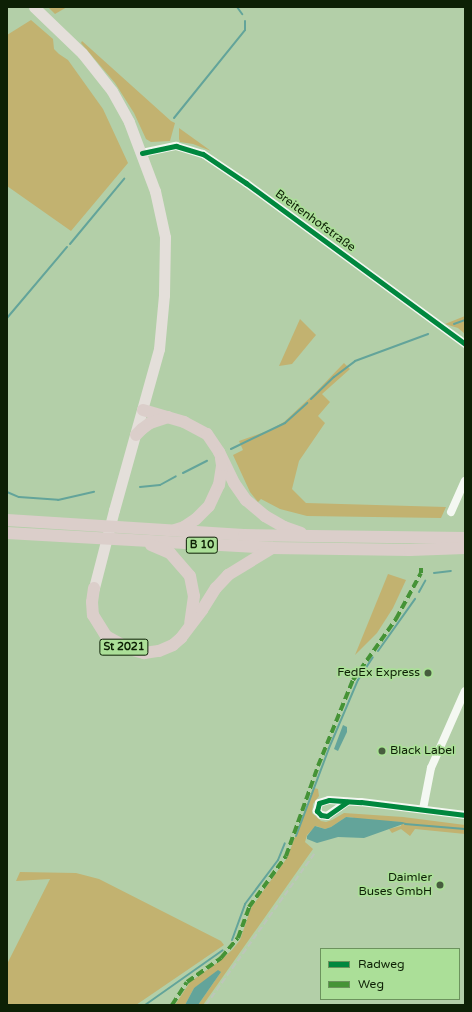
<!DOCTYPE html>
<html>
<head>
<meta charset="utf-8">
<style>
  body { margin:0 }
  #map { position:relative; width:472px; height:1012px; overflow:hidden; background:#b3cfa8; font-family:"Varela Round",sans-serif }
  div>[style] { position:absolute }
  .green>* { inset:0; background:#c2b270 }
  .water>* { inset:0; background:#63a49a }
  .stream>* { height:2px; margin:-1px; padding:0 1px; transform-origin:1px; border-radius:1px; background:#63a49a }
  .minor>* { height:8px; margin:-4px; padding:0 4px; transform-origin:4px; border-radius:4px; background:#f4f8f2 }
  .major>* { height:11px; margin:-5.5px; padding:0 5.5px; transform-origin:5.5px; border-radius:5.5px; background:#e4dfda }
  .highway>* { height:12px; margin:-6px; padding:0 6px; transform-origin:6px; border-radius:6px; background:#dbceca }
  .rail>* { height:2px; margin-top:-1px; transform-origin:0; background:repeating-linear-gradient(90deg,#bdc6ba 0 6px,transparent 0 9px) }
  .quiet>* { height:4px; margin-top:-2px; transform-origin:0; background:repeating-linear-gradient(90deg,#459336 0 8px,transparent 0 12px) }
  .cycleway>* { height:5px; margin:-2.5px; padding:0 2.5px; transform-origin:2.5px; border-radius:2.5px; background:#00873e }
  .dots>* { width:11px; height:11px; translate:-50% -50%; box-sizing:border-box; border:2px solid #abdf98; border-radius:50% }
  span { translate:-50% -50%; white-space:nowrap; text-align:center; line-height:1.15; -webkit-text-stroke:3.5px #abdf98; paint-order:stroke }
  .shield-label span { padding:1px 3px; background:#abdf98; border:1px solid; border-radius:3px; -webkit-text-stroke-width:0 }
  .shield-label { font-size:11px; color:#0d2005; font-weight:700 }
  .street-label { font-size:12px; color:#0d2005 }
  .poi-label { font-size:12px; color:#0d2005 }
  .right { translate:-100% -50%; text-align:right }
  .left { translate:0 -50%; text-align:left }
  .frame { position:absolute; inset:0; border:8px solid #0d2005; pointer-events:none }
  .legend { position:absolute; left:320px; top:948px; width:140px; height:52px; box-sizing:border-box; background:#abdf98; border:1px solid #6c935d; margin:0; padding:5px 7px; list-style:none; font-size:12px; color:#0d2005 }
  .legend li { display:flex; align-items:center; gap:8px; height:20px }
  .legend b { width:20px; border:1px solid #6c935d }
</style>
</head>
<body>
<div id="map">
  <div class="green">
    <div style="clip-path:polygon(48px 7px,67px 7px,55px 14px)"></div>
    <div style="clip-path:polygon(31px 20px,53px 39px,54px 49px,59px 54px,68px 60px,103px 109px,128px 163px,71px 231px,7px 186px,7px 35px)"></div>
    <div style="clip-path:polygon(82px 41px,171px 121px,175px 123px,170px 141px,151px 142px,146px 139px,134px 113px,115px 83px,81px 43px)"></div>
    <div style="clip-path:polygon(179px 128px,211px 151px,193px 144px,180px 142px,179px 139px)"></div>
    <div style="clip-path:polygon(465px 316px,465px 334px,458px 328px,445px 324px)"></div>
    <div style="clip-path:polygon(300px 319px,316px 335px,292px 364px,279px 366px)"></div>
    <div style="clip-path:polygon(344px 363px,350px 369px,322px 394px,330px 402px,318px 416px,325px 423px,299px 461px,292px 489px,306px 503px,446px 507px,441px 518px,307px 516px,280px 509px,261px 499px,258px 502px,250px 492px,233px 455px,243px 450px,239px 441px,270px 430px,284px 422px,315px 393px)"></div>
    <div style="clip-path:polygon(388px 574px,406px 580px,393px 608px,377px 633px,355px 655px)"></div>
    <div style="clip-path:polygon(314px 788px,318px 789px,319px 796px,313px 804px,312px 813px,321px 821px,326px 822px,332px 820px,344px 813px,403px 817px,465px 825px,465px 834px,415px 829px,410px 836px,401px 829px,392px 833px,389px 829px,401px 826px,402px 822px,363px 820px,350px 817px,346px 817px,331px 827px,325px 829px,316px 826px,307px 835px,305px 842px,313px 849px,203px 1005px,198px 1005px,221px 972px,194px 988px,185px 1005px,175px 1005px,190px 982px,221px 960px,232px 950px,240px 940px,251px 908px,287px 858px)"></div>
    <div style="clip-path:polygon(20px 872px,76px 873px,99px 879px,221px 941px,224px 945px,136px 1005px,7px 1005px,7px 964px,50px 879px,16px 881px)"></div>
  </div>
  <div class="water">
    <div style="clip-path:polygon(343px 725px,347px 727px,347px 732px,338px 751px,334px 749px)"></div>
    <div style="clip-path:polygon(346px 817px,402px 822px,406px 823px,364px 838px,338px 837px,317px 843px,307px 839px,307px 836px,315px 826px,325px 829px,331px 827px)"></div>
    <div style="clip-path:polygon(218px 970px,221px 972px,198px 1005px,185px 1005px,194px 988px)"></div>
  </div>
  <div class="stream">
    <div style="left:237px;top:7px;width:9px;rotate:54deg"></div>
    <div style="left:174px;top:118px;width:113px;rotate:-51.1deg"></div>
    <div style="left:245px;top:30px;width:9px;rotate:-90deg"></div>
    <div style="left:70px;top:244px;width:85px;rotate:-50.3deg"></div>
    <div style="left:7px;top:318px;width:93px;rotate:-49.8deg"></div>
    <div style="left:454px;top:324px;width:12px;rotate:-20deg"></div>
    <div style="left:311px;top:399px;width:32px;rotate:-44deg"></div>
    <div style="left:334px;top:377px;width:26px;rotate:-37deg"></div>
    <div style="left:355px;top:361px;width:78px;rotate:-20.3deg"></div>
    <div style="left:231px;top:449px;width:60px;rotate:-25.7deg"></div>
    <div style="left:285px;top:423px;width:30px;rotate:-42deg"></div>
    <div style="left:183px;top:473px;width:27px;rotate:-27deg"></div>
    <div style="left:140px;top:487px;width:20px;rotate:-6deg"></div>
    <div style="left:160px;top:485px;width:18px;rotate:-29deg"></div>
    <div style="left:7px;top:492px;width:13px;rotate:23deg"></div>
    <div style="left:19px;top:497px;width:39px;rotate:4deg"></div>
    <div style="left:58px;top:500px;width:37px;rotate:-13deg"></div>
    <div style="left:434px;top:573px;width:17px;rotate:-7deg"></div>
    <div style="left:419px;top:592px;width:13px;rotate:-61deg"></div>
    <div style="left:378px;top:651px;width:64px;rotate:-54.6deg"></div>
    <div style="left:405px;top:824px;width:60px;rotate:4.8deg"></div>
    <div style="left:296px;top:836px;width:94px;rotate:-69.4deg"></div>
    <div style="left:329px;top:748px;width:51px;rotate:-66.9deg"></div>
    <div style="left:349px;top:701px;width:23px;rotate:-67deg"></div>
    <div style="left:358px;top:680px;width:27px;rotate:-57deg"></div>
    <div style="left:232px;top:940px;width:38px;rotate:-70deg"></div>
    <div style="left:245px;top:904px;width:55px;rotate:-53.1deg"></div>
    <div style="left:278px;top:860px;width:18px;rotate:-68deg"></div>
    <div style="left:145px;top:1005px;width:95px;rotate:-35.2deg"></div>
  </div>
  <div class="minor">
    <div style="left:142px;top:153px;width:35px;rotate:-12deg"></div>
    <div style="left:176px;top:146px;width:28px;rotate:17deg"></div>
    <div style="left:203px;top:154px;width:52px;rotate:34deg"></div>
    <div style="left:246px;top:183px;width:272px;rotate:36.3deg"></div>
    <div style="left:451px;top:512px;width:34px;rotate:-66deg"></div>
    <div style="left:347px;top:802px;width:24px;rotate:145deg"></div>
    <div style="left:327px;top:816px;width:6px;rotate:-171deg"></div>
    <div style="left:321px;top:815px;width:6px;rotate:-135deg"></div>
    <div style="left:317px;top:811px;width:8px;rotate:-76deg"></div>
    <div style="left:319px;top:803px;width:10px;rotate:-17deg"></div>
    <div style="left:329px;top:800px;width:32px;rotate:4deg"></div>
    <div style="left:361px;top:802px;width:105px;rotate:7.1deg"></div>
    <div style="left:423px;top:809px;width:42px;rotate:-79deg"></div>
    <div style="left:431px;top:768px;width:84px;rotate:-66.2deg"></div>
  </div>
  <div class="major">
    <div style="left:34px;top:7px;width:66px;rotate:43.8deg"></div>
    <div style="left:82px;top:53px;width:48px;rotate:51.7deg"></div>
    <div style="left:112px;top:91px;width:35px;rotate:61deg"></div>
    <div style="left:129px;top:122px;width:74px;rotate:69.4deg"></div>
    <div style="left:155px;top:191px;width:47px;rotate:77.7deg"></div>
    <div style="left:165px;top:237px;width:58px;rotate:91deg"></div>
    <div style="left:164px;top:295px;width:54px;rotate:95.3deg"></div>
    <div style="left:159px;top:349px;width:167px;rotate:105.6deg"></div>
    <div style="left:114px;top:510px;width:81px;rotate:104.4deg"></div>
  </div>
  <div class="highway">
    <div style="left:143px;top:410px;width:43px;rotate:16.3deg"></div>
    <div style="left:184px;top:422px;width:26px;rotate:28deg"></div>
    <div style="left:207px;top:434px;width:22px;rotate:56deg"></div>
    <div style="left:219px;top:452px;width:34px;rotate:64deg"></div>
    <div style="left:234px;top:483px;width:21px;rotate:55deg"></div>
    <div style="left:246px;top:500px;width:25px;rotate:40deg"></div>
    <div style="left:265px;top:516px;width:22px;rotate:30deg"></div>
    <div style="left:284px;top:527px;width:18px;rotate:19deg"></div>
    <div style="left:136px;top:435px;width:8px;rotate:-45deg"></div>
    <div style="left:142px;top:429px;width:10px;rotate:-37deg"></div>
    <div style="left:150px;top:423px;width:19px;rotate:-18deg"></div>
    <div style="left:7px;top:520px;width:237px;rotate:3.6deg"></div>
    <div style="left:244px;top:535px;width:221px;rotate:0.8deg"></div>
    <div style="left:175px;top:530px;width:9px;rotate:-18deg"></div>
    <div style="left:184px;top:527px;width:14px;rotate:-34deg"></div>
    <div style="left:196px;top:519px;width:18px;rotate:-45deg"></div>
    <div style="left:209px;top:506px;width:23px;rotate:-65deg"></div>
    <div style="left:219px;top:485px;width:20px;rotate:-81deg"></div>
    <div style="left:222px;top:465px;width:6px;rotate:-99deg"></div>
    <div style="left:7px;top:533px;width:265px;rotate:3.2deg"></div>
    <div style="left:272px;top:548px;width:138px;rotate:0.8deg"></div>
    <div style="left:410px;top:550px;width:55px;rotate:-2.1deg"></div>
    <div style="left:151px;top:545px;width:21px;rotate:23deg"></div>
    <div style="left:170px;top:553px;width:30px;rotate:49deg"></div>
    <div style="left:190px;top:576px;width:20px;rotate:79deg"></div>
    <div style="left:194px;top:596px;width:27px;rotate:98deg"></div>
    <div style="left:94px;top:588px;width:14px;rotate:98deg"></div>
    <div style="left:92px;top:602px;width:13px;rotate:86deg"></div>
    <div style="left:93px;top:615px;width:25px;rotate:58deg"></div>
    <div style="left:106px;top:636px;width:26px;rotate:29deg"></div>
    <div style="left:129px;top:649px;width:16px;rotate:15deg"></div>
    <div style="left:144px;top:653px;width:15px;rotate:-8deg"></div>
    <div style="left:159px;top:651px;width:15px;rotate:-23deg"></div>
    <div style="left:173px;top:645px;width:11px;rotate:-41deg"></div>
    <div style="left:181px;top:638px;width:35px;rotate:-53deg"></div>
    <div style="left:202px;top:610px;width:26px;rotate:-58deg"></div>
    <div style="left:216px;top:588px;width:18px;rotate:-47deg"></div>
    <div style="left:228px;top:575px;width:52px;rotate:-31.5deg"></div>
  </div>
  <div class="rail">
    <div style="left:206px;top:1005px;width:186px;rotate:-54.4deg"></div>
  </div>
  <div class="quiet">
    <div style="left:172px;top:1005px;width:27px;rotate:-57deg"></div>
    <div style="left:187px;top:982px;width:42px;rotate:-35.2deg"></div>
    <div style="left:221px;top:958px;width:26px;rotate:-50deg"></div>
    <div style="left:238px;top:938px;width:33px;rotate:-70deg"></div>
    <div style="left:249px;top:907px;width:63px;rotate:-54deg"></div>
    <div style="left:286px;top:856px;width:96px;rotate:-70.4deg"></div>
    <div style="left:318px;top:766px;width:93px;rotate:-67.9deg"></div>
    <div style="left:353px;top:680px;width:75px;rotate:-54.8deg"></div>
    <div style="left:396px;top:619px;width:52px;rotate:-61.5deg"></div>
    <div style="left:421px;top:573px;width:5px;rotate:-90deg"></div>
  </div>
  <div class="cycleway">
    <div style="left:142px;top:153px;width:35px;rotate:-12deg"></div>
    <div style="left:176px;top:146px;width:28px;rotate:17deg"></div>
    <div style="left:203px;top:154px;width:52px;rotate:34deg"></div>
    <div style="left:246px;top:183px;width:272px;rotate:36.3deg"></div>
    <div style="left:347px;top:802px;width:24px;rotate:145deg"></div>
    <div style="left:327px;top:816px;width:6px;rotate:-171deg"></div>
    <div style="left:321px;top:815px;width:6px;rotate:-135deg"></div>
    <div style="left:317px;top:811px;width:8px;rotate:-76deg"></div>
    <div style="left:319px;top:803px;width:10px;rotate:-17deg"></div>
    <div style="left:329px;top:800px;width:32px;rotate:4deg"></div>
    <div style="left:361px;top:802px;width:105px;rotate:7.1deg"></div>
  </div>
  <div class="dots">
    <div style="left:428px;top:673px;background:#475d3e"></div>
    <div style="left:382px;top:751px;background:#475d3e"></div>
    <div style="left:440px;top:885px;background:#475d3e"></div>
  </div>
  <div class="shield-label">
    <span style="left:202px;top:545px">B 10</span>
    <span style="left:124px;top:647px">St 2021</span>
  </div>
  <div class="street-label">
    <span style="left:315px;top:221px;rotate:36deg">Breitenhofstraße</span>
  </div>
  <div class="poi-label">
    <span class="right" style="left:420px;top:673px">FedEx Express</span>
    <span class="left" style="left:390px;top:751px">Black Label</span>
    <span class="right" style="left:432px;top:885px">Daimler<br>Buses GmbH</span>
  </div>
  <div class="frame"></div>
  <ul class="legend">
  <li><b style="height:5px;background:#00873e"></b>Radweg</li>
  <li><b style="height:5px;background:#459336"></b>Weg</li>
  </ul>
</div>
</body>
</html>
